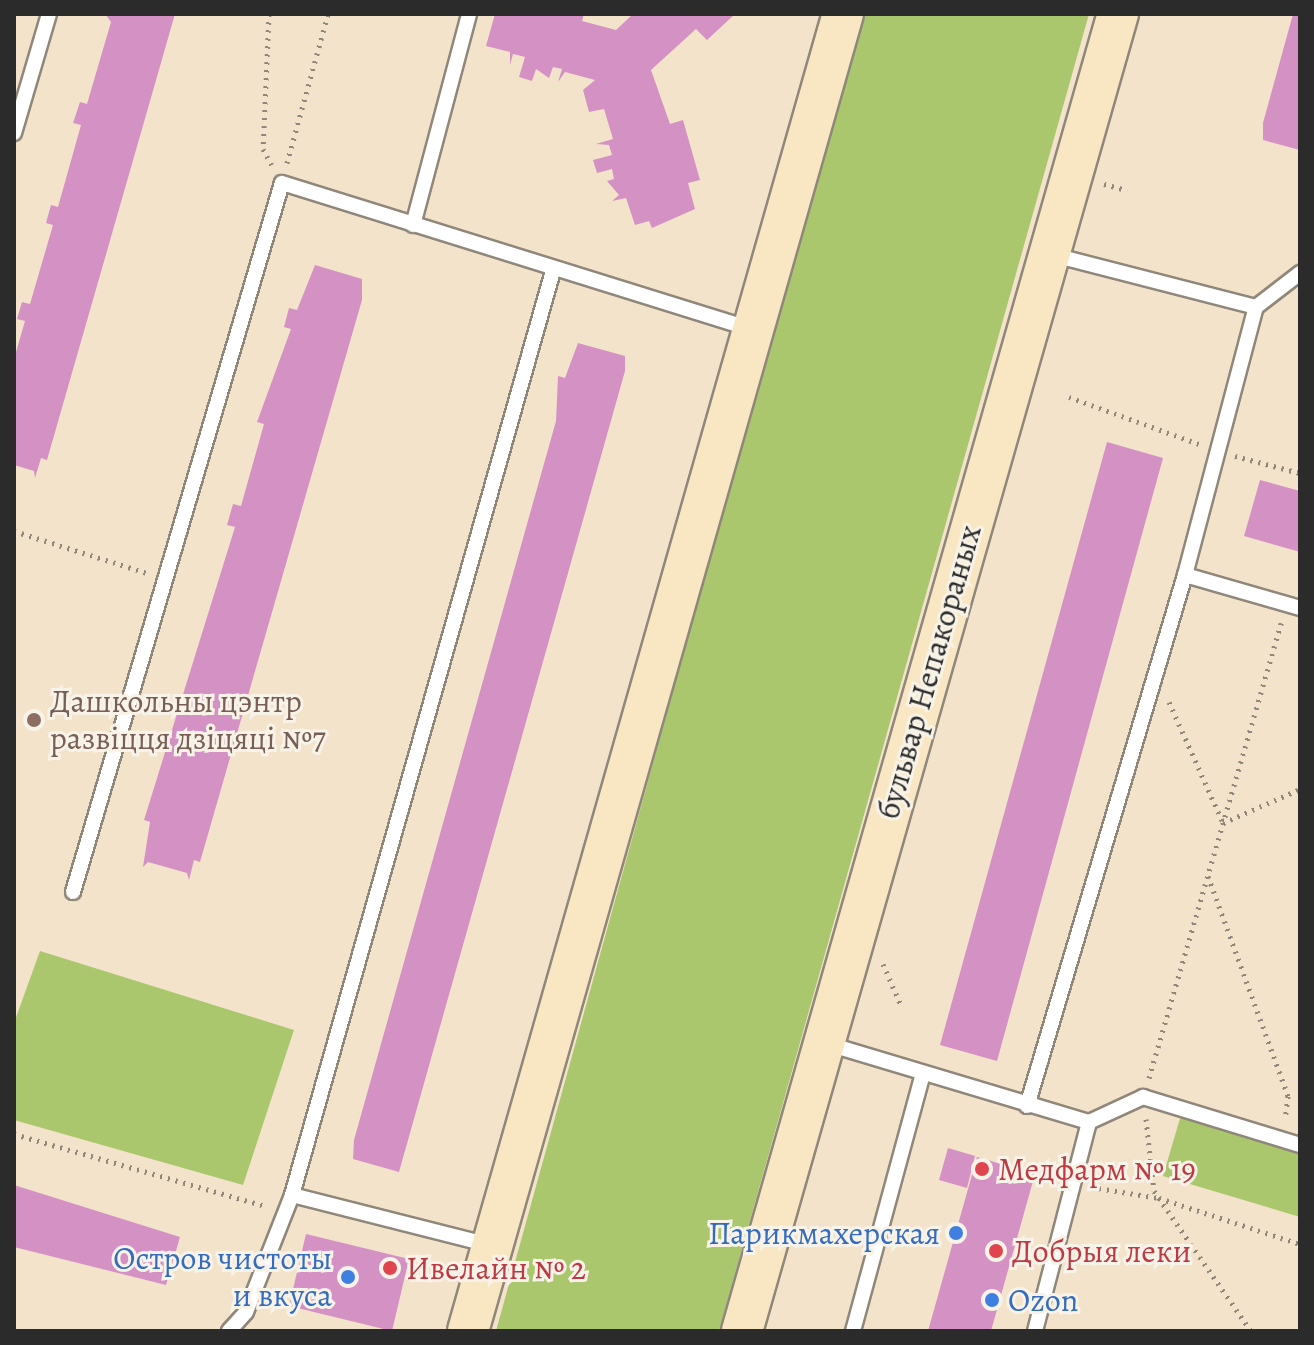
<!DOCTYPE html>
<html>
<head>
<meta charset="utf-8">
<style>
  body { margin:0 }
  #map { position:relative; width:1314px; height:1345px; overflow:hidden; background:#f4e3cb; font-family:Alegreya,serif }
  div>[style] { position:absolute }
  .green>* { inset:0; background:#aac76e }
  .building>* { inset:0; background:#d491c4 }
  .path>* { height:5px; margin-top:-2.5px; transform-origin:0; background:repeating-linear-gradient(90deg,#90877b 0 2px,transparent 0 8px) }
  .roads { filter:drop-shadow(2px 0 #90877b) drop-shadow(-2px 0 #90877b) drop-shadow(0 2px #90877b) drop-shadow(0 -2px #90877b) }
  .service>* { height:14px; margin:-7px; padding:0 7px; transform-origin:7px; border-radius:7px; background:#fff }
  .secondary>* { height:40px; margin:-20px; padding:0 20px; transform-origin:20px; border-radius:20px; background:#f9e7c3 }
  .dots>* { width:22px; height:22px; translate:-50% -50%; box-sizing:border-box; border:4px solid #f7f3e8; border-radius:50% }
  span { translate:-50% -50%; white-space:nowrap; text-align:center; line-height:1.15; -webkit-text-stroke:6px #f7f3e8; paint-order:stroke }
  .street-label { font-size:32px; color:#2b2b2b }
  .education-label { font-size:32px; color:#785e54 }
  .left { translate:0 -50%; text-align:left }
  .health-label { font-size:32px; color:#be3a42 }
  .shop-label { font-size:32px; color:#366cbe }
  .right { translate:-100% -50%; text-align:right }
  .frame { position:absolute; inset:0; border:16px solid #2b2b2b; pointer-events:none }
</style>
</head>
<body>
<div id="map">
  <div class="green">
    <div style="clip-path:polygon(860px 14px,1089px 14px,719px 1331px,496px 1331px)"></div>
    <div style="clip-path:polygon(40px 951px,294px 1030px,243px 1185px,14px 1120px,14px 1023px)"></div>
    <div style="clip-path:polygon(1181px 1115px,1300px 1150px,1300px 1217px,1163px 1176px)"></div>
  </div>
  <div class="building">
    <div style="clip-path:polygon(105px 14px,175px 14px,47px 460px,41px 458px,35px 478px,34px 471px,14px 465px,14px 359px,25px 321px,17px 319px,22px 302px,30px 304px,53px 225px,46px 223px,51px 205px,58px 207px,81px 125px,73px 123px,80px 102px,87px 104px,111px 22px)"></div>
    <div style="clip-path:polygon(495px 14px,584px 14px,582px 21px,616px 30px,633px 14px,735px 14px,707px 40px,696px 29px,651px 70px,670px 124px,683px 120px,700px 180px,688px 183px,695px 209px,652px 228px,649px 221px,635px 225px,626px 198px,612px 201px,619px 195px,607px 181px,614px 179px,612px 169px,597px 173px,593px 160px,612px 155px,609px 145px,596px 144px,613px 139px,604px 109px,589px 112px,583px 90px,595px 80px,565px 72px,558px 82px,562px 69px,553px 67px,549px 78px,536px 69px,532px 81px,519px 77px,525px 57px,513px 54px,510px 65px,510px 52px,486px 46px)"></div>
    <div style="clip-path:polygon(1293px 14px,1300px 14px,1300px 150px,1263px 140px,1263px 123px)"></div>
    <div style="clip-path:polygon(315px 265px,362px 279px,362px 300px,200px 862px,194px 860px,189px 880px,187px 873px,148px 862px,143px 867px,150px 822px,144px 820px,235px 527px,227px 525px,233px 504px,241px 506px,264px 424px,257px 422px,291px 329px,284px 327px,289px 308px,297px 310px)"></div>
    <div style="clip-path:polygon(578px 343px,625px 356px,625px 371px,399px 1172px,353px 1159px,354px 1140px,556px 421px,558px 376px,565px 378px)"></div>
    <div style="clip-path:polygon(1107px 442px,1163px 458px,997px 1061px,940px 1045px)"></div>
    <div style="clip-path:polygon(1260px 480px,1300px 491px,1300px 552px,1244px 536px)"></div>
    <div style="clip-path:polygon(948px 1148px,975px 1156px,967px 1188px,939px 1180px)"></div>
    <div style="clip-path:polygon(977px 1157px,1035px 1174px,991px 1331px,928px 1331px)"></div>
    <div style="clip-path:polygon(14px 1185px,180px 1237px,166px 1285px,14px 1247px)"></div>
    <div style="clip-path:polygon(306px 1234px,409px 1259px,392px 1331px,289px 1306px)"></div>
  </div>
  <div class="path">
    <div style="left:269px;top:14px;width:135px;rotate:92.5deg"></div>
    <div style="left:263px;top:149px;width:18px;rotate:61deg"></div>
    <div style="left:287px;top:163px;width:155px;rotate:-74.6deg"></div>
    <div style="left:1104px;top:184px;width:24px;rotate:15deg"></div>
    <div style="left:1069px;top:397px;width:138px;rotate:19.9deg"></div>
    <div style="left:1235px;top:456px;width:67px;rotate:14.7deg"></div>
    <div style="left:14px;top:531px;width:139px;rotate:17.5deg"></div>
    <div style="left:1169px;top:702px;width:133px;rotate:65.9deg"></div>
    <div style="left:1223px;top:823px;width:84px;rotate:-23.8deg"></div>
    <div style="left:1208px;top:876px;width:234px;rotate:70deg"></div>
    <div style="left:1288px;top:1096px;width:23px;rotate:97deg"></div>
    <div style="left:883px;top:964px;width:43px;rotate:66.4deg"></div>
    <div style="left:1149px;top:1078px;width:474px;rotate:-73.8deg"></div>
    <div style="left:1146px;top:1119px;width:72px;rotate:83.7deg"></div>
    <div style="left:1154px;top:1191px;width:170px;rotate:55.3deg"></div>
    <div style="left:14px;top:1134px;width:261px;rotate:16deg"></div>
    <div style="left:1091px;top:1187px;width:69px;rotate:9.2deg"></div>
    <div style="left:1159px;top:1198px;width:148px;rotate:18.1deg"></div>
  </div>
  <div class="roads">
    <div class="service">
      <div style="left:14px;top:133px;width:124px;rotate:-73.6deg"></div>
      <div style="left:413px;top:225px;width:218px;rotate:-75.1deg"></div>
      <div style="left:1256px;top:307px;width:56px;rotate:-37.7deg"></div>
      <div style="left:1185px;top:575px;width:120px;rotate:16deg"></div>
      <div style="left:73px;top:892px;width:739px;rotate:-73.58deg"></div>
      <div style="left:282px;top:183px;width:490px;rotate:17.3deg"></div>
      <div style="left:825px;top:1043px;width:276px;rotate:16.7deg"></div>
      <div style="left:1089px;top:1122px;width:60px;rotate:-24.8deg"></div>
      <div style="left:1143px;top:1097px;width:164px;rotate:17deg"></div>
      <div style="left:1027px;top:1106px;width:554px;rotate:-73.43deg"></div>
      <div style="left:1185px;top:575px;width:277px;rotate:-75.2deg"></div>
      <div style="left:1256px;top:307px;width:209px;rotate:-165.6deg"></div>
      <div style="left:292px;top:1195px;width:203px;rotate:14.2deg"></div>
      <div style="left:229px;top:1331px;width:25px;rotate:-48deg"></div>
      <div style="left:246px;top:1312px;width:126px;rotate:-68.5deg"></div>
      <div style="left:292px;top:1195px;width:960px;rotate:-74.23deg"></div>
      <div style="left:853px;top:1331px;width:267px;rotate:-74.8deg"></div>
      <div style="left:1035px;top:1331px;width:216px;rotate:-75.5deg"></div>
    </div>
    <div class="secondary">
      <div style="left:468px;top:1331px;width:1369px;rotate:-74.11deg"></div>
      <div style="left:742px;top:1331px;width:1370px;rotate:-74.07deg"></div>
    </div>
  </div>
  <div class="dots">
    <div style="left:34px;top:720px;background:#8d6e63"></div>
    <div style="left:982px;top:1169px;background:#e0444e"></div>
    <div style="left:956px;top:1233px;background:#3f7fe0"></div>
    <div style="left:996px;top:1251px;background:#e0444e"></div>
    <div style="left:390px;top:1268px;background:#e0444e"></div>
    <div style="left:348px;top:1277px;background:#3f7fe0"></div>
    <div style="left:992px;top:1300px;background:#3f7fe0"></div>
  </div>
  <div class="street-label">
    <span style="left:929px;top:672px;rotate:-74deg">бульвар Непакораных</span>
  </div>
  <div class="education-label">
    <span class="left" style="left:50px;top:720px">Дашкольны цэнтр<br>развіцця дзіцяці №7</span>
  </div>
  <div class="health-label">
    <span class="left" style="left:998px;top:1169px">Медфарм № 19</span>
    <span class="left" style="left:1012px;top:1251px">Добрыя леки</span>
    <span class="left" style="left:406px;top:1268px">Ивелайн № 2</span>
  </div>
  <div class="shop-label">
    <span class="right" style="left:940px;top:1233px">Парикмахерская</span>
    <span class="right" style="left:332px;top:1277px">Остров чистоты<br>и вкуса</span>
    <span class="left" style="left:1008px;top:1300px">Ozon</span>
  </div>
  <div class="frame"></div>
</div>
</body>
</html>
